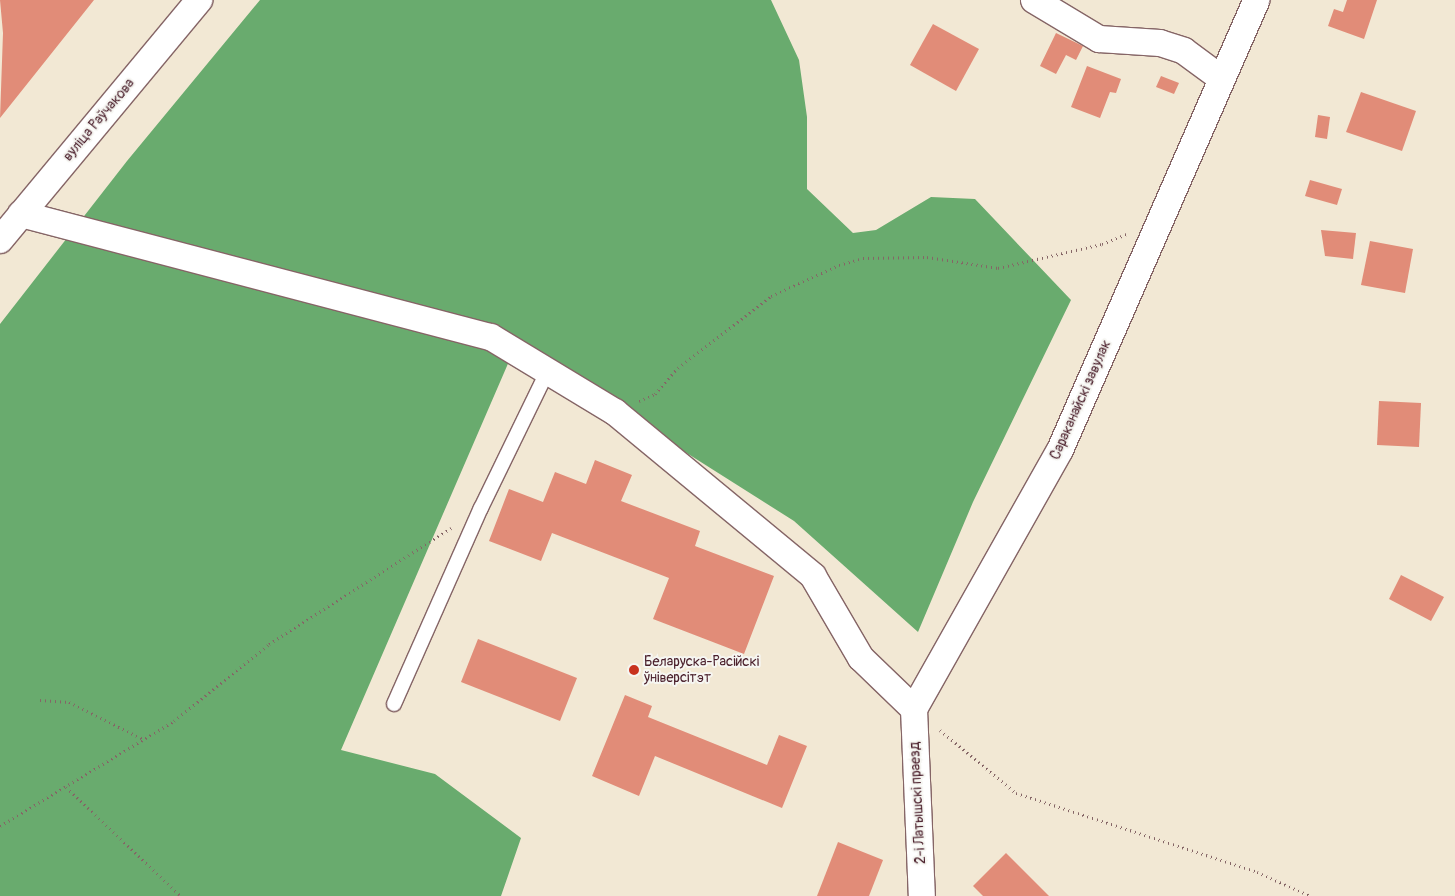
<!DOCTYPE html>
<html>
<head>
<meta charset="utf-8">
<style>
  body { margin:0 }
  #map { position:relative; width:1455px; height:896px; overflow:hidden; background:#f2e8d4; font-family:Pangolin,sans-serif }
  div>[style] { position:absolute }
  .forest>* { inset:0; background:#69ab6e }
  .building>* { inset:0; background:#e18c78 }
  .path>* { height:3px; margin-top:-1.5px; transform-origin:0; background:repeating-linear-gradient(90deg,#856566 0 1px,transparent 0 5px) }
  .roads { filter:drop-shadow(1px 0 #856566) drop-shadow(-1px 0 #856566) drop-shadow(0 1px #856566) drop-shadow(0 -1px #856566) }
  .lane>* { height:14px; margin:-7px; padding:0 7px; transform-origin:7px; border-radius:7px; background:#fff }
  .street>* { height:26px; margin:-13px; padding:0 13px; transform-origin:13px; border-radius:13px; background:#fff }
  .dots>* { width:14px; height:14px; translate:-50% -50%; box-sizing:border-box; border:2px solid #f6f6f2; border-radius:50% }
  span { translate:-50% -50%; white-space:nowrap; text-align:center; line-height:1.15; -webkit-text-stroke:4px #f6f6f2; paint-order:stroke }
  .street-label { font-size:14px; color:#4a1f2b }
  .poi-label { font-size:14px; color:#4a1f2b }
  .left { translate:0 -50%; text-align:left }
</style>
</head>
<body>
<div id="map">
  <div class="forest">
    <div style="clip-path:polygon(260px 0,771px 0,799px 60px,807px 117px,807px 189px,853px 233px,876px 230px,931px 197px,975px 199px,1071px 300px,973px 502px,918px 632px,794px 521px,516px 345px,341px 750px,435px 774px,521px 838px,501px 896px,0 896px,0 324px,127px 161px)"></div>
  </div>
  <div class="building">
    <div style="clip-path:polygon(0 0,94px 0,0 118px,3px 33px)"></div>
    <div style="clip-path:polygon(1347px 0,1377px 0,1364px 39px,1328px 26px,1334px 9px,1343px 12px)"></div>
    <div style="clip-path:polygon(933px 24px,979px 49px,956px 91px,910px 65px)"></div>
    <div style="clip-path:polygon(1056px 33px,1083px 46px,1076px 60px,1066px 55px,1056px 74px,1040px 66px)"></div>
    <div style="clip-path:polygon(1087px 66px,1121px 79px,1116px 93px,1110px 92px,1100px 118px,1071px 107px)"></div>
    <div style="clip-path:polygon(1161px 76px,1179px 83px,1174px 94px,1156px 87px)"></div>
    <div style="clip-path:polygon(1361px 92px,1416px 111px,1402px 151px,1346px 132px)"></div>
    <div style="clip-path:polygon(1318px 115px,1330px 117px,1327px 139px,1315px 137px)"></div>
    <div style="clip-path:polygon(1310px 180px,1342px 189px,1337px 205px,1305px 196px)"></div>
    <div style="clip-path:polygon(1321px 230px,1356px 233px,1353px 259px,1325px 256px)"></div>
    <div style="clip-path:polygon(1370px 241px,1413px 249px,1405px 293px,1361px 285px)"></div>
    <div style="clip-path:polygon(1379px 401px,1421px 403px,1419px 447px,1377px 445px)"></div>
    <div style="clip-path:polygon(595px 460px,632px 475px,621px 501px,700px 531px,695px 546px,774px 576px,744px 654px,653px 619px,669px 578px,552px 533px,541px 561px,489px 541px,509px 489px,543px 502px,555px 472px,586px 484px)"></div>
    <div style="clip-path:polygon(1401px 575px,1444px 597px,1431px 621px,1389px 599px)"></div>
    <div style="clip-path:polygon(478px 639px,577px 678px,560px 721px,461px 682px)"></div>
    <div style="clip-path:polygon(625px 695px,652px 706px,648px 717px,767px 765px,779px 735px,807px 746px,782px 808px,655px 756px,639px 796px,592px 776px)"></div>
    <div style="clip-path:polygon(838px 842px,883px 860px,869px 896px,817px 896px)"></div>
    <div style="clip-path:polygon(1006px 853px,1049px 896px,983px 896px,973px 886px)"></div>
  </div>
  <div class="path">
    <div style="left:639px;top:401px;width:17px;rotate:-24deg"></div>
    <div style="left:655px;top:394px;width:35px;rotate:-49deg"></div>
    <div style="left:678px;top:368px;width:118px;rotate:-37.7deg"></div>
    <div style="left:771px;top:296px;width:75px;rotate:-24.5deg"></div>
    <div style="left:839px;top:265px;width:25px;rotate:-16deg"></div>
    <div style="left:863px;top:258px;width:64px;rotate:-0.9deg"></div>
    <div style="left:927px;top:257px;width:72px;rotate:8.8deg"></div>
    <div style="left:998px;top:268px;width:107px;rotate:-13deg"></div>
    <div style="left:1102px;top:244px;width:29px;rotate:-22deg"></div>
    <div style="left:40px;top:700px;width:29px;rotate:4deg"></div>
    <div style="left:69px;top:702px;width:83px;rotate:26.6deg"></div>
    <div style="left:940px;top:730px;width:99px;rotate:39.7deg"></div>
    <div style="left:1016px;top:793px;width:254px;rotate:18.1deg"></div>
    <div style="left:1257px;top:872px;width:59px;rotate:24deg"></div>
    <div style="left:66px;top:787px;width:158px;rotate:43.5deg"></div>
    <div style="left:0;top:826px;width:203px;rotate:-31.1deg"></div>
    <div style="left:174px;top:721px;width:122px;rotate:-39deg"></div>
    <div style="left:269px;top:644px;width:216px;rotate:-32.5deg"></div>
  </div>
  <div class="roads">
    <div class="lane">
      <div style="left:394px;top:704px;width:214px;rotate:-66.1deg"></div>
      <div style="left:481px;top:508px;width:153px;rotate:-64.1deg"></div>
    </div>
    <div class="street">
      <div style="left:1034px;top:0;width:76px;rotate:31deg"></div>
      <div style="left:1099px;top:39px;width:61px;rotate:3.8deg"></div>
      <div style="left:1160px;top:43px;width:25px;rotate:18deg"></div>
      <div style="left:1184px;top:51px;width:47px;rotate:36.4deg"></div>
      <div style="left:21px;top:214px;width:486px;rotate:14.7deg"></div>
      <div style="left:491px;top:337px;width:145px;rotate:31.2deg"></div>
      <div style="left:615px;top:412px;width:257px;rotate:39.6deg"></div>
      <div style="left:813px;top:576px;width:95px;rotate:59.7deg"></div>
      <div style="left:861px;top:658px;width:74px;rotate:43.9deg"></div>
      <div style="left:0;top:240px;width:312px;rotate:-50.3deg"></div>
      <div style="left:914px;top:709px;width:297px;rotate:-60.6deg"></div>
      <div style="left:1060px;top:450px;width:491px;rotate:-66.4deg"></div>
      <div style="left:914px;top:709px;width:187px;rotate:87.6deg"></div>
    </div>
  </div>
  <div class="dots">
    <div style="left:634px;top:670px;background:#c8321e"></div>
  </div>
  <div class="street-label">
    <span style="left:99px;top:120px;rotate:-50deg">вуліца Раўчакова</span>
    <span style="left:1081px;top:400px;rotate:-66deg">Сараканайскі завулак</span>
    <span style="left:918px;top:803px;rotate:-93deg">2-і Латышскі праезд</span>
  </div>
  <div class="poi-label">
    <span class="left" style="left:644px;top:670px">Беларуска-Расійскі<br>ўніверсітэт</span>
  </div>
</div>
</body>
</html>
